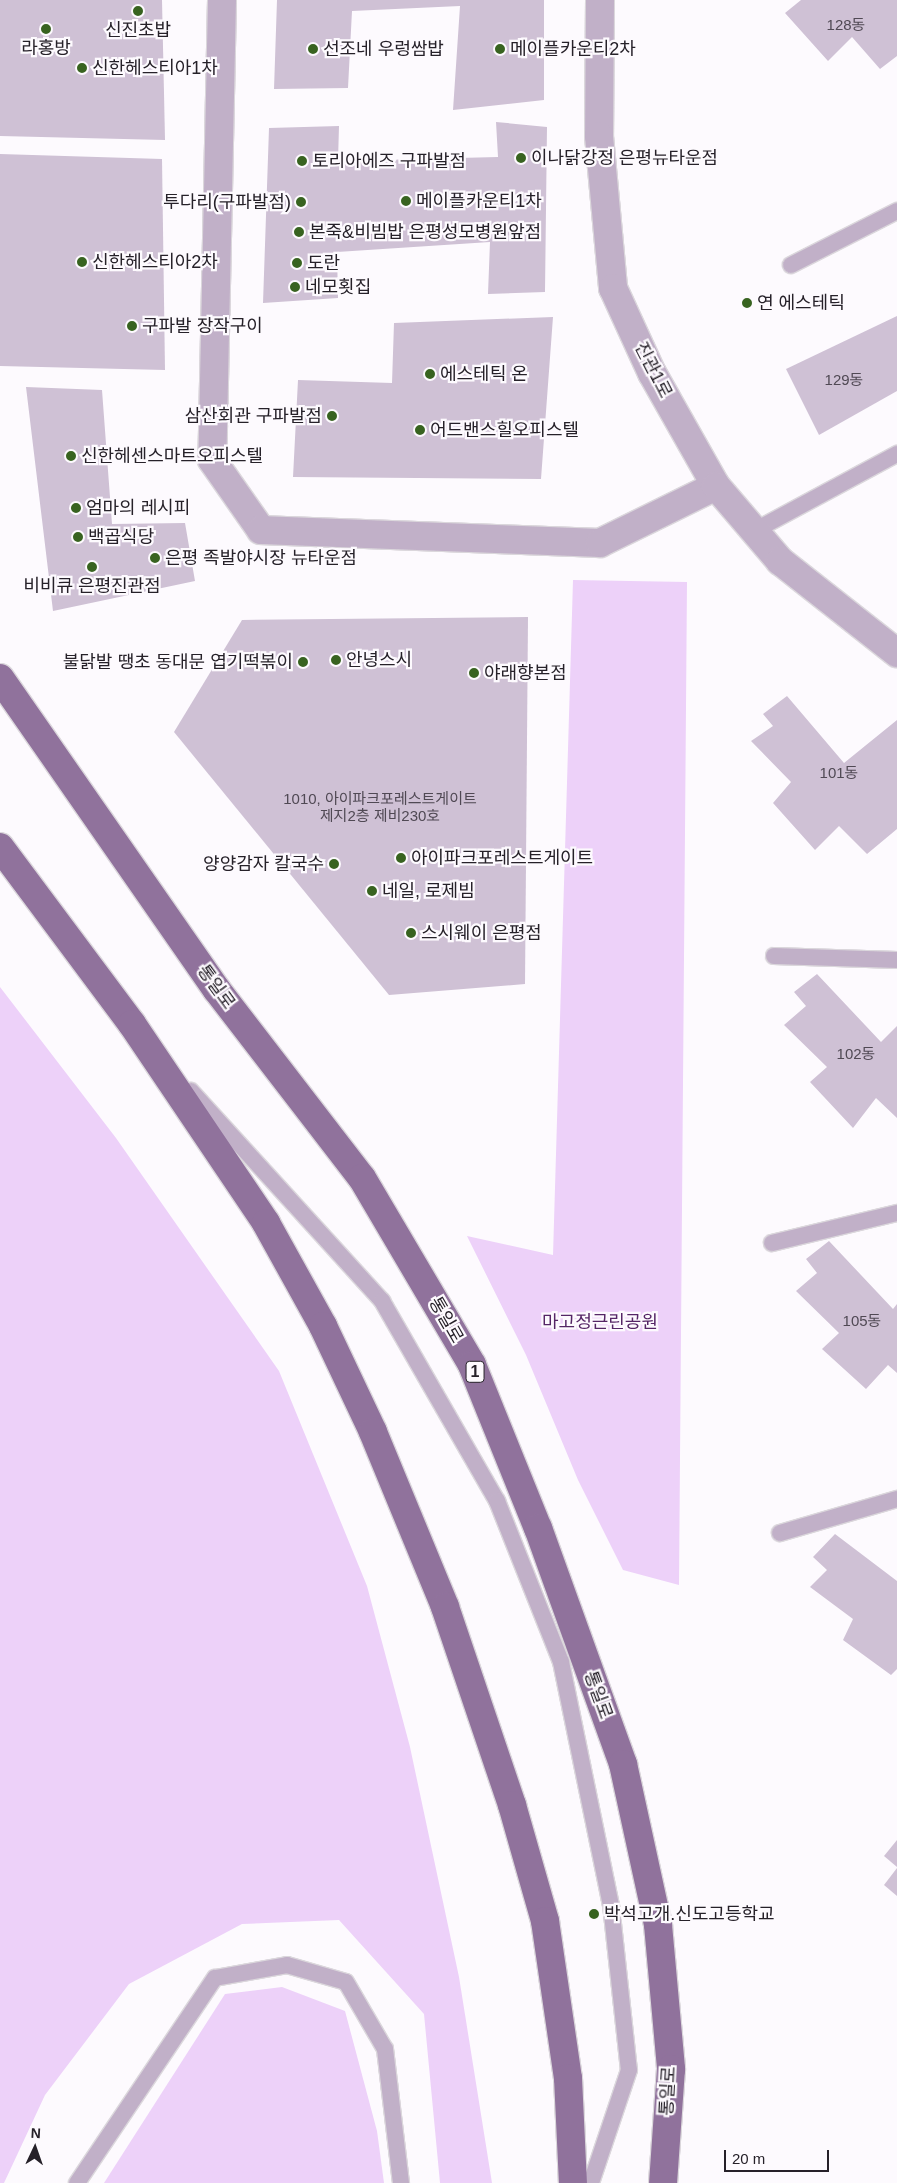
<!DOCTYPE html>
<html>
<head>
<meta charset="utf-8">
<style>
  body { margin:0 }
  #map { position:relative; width:897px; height:2183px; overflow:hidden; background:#fdfafe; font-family:Arial,"Noto Sans KR",sans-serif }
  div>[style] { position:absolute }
  .green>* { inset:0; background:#edd1f9 }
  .building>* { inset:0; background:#cfc1d5 }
  .roads { filter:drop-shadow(1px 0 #dbd7dc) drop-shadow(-1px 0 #dbd7dc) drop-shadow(0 1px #dbd7dc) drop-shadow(0 -1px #dbd7dc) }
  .service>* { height:16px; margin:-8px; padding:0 8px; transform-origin:8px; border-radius:8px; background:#c1b0c8 }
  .minor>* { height:28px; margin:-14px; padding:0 14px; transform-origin:14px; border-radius:14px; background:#c1b0c8 }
  .primary>* { height:28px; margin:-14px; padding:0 14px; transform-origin:14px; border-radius:14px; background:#90729c }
  .dots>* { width:14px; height:14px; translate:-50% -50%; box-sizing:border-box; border:2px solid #fdfafe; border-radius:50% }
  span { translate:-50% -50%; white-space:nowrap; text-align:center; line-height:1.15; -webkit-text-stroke:4.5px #fdfafe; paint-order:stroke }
  .number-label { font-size:15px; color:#504954 }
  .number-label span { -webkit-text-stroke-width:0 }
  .shield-label span { padding:1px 4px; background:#fdfafe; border:1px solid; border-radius:4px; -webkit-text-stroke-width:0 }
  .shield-label { font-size:16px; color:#262129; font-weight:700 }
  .poi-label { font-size:18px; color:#262129 }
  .left { translate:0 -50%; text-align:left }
  .right { translate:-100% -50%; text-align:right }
  .street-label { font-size:18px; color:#262129 }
  .park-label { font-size:18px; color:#552666 }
  .north { position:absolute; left:10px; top:2123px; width:50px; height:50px; -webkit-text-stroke:4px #fdfafe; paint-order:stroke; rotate:3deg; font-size:14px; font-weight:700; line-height:20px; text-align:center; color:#262129 }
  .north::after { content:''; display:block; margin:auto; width:18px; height:22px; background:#262129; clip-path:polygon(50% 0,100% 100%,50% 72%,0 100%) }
  .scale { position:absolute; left:724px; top:2150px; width:105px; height:22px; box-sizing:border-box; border:2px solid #262129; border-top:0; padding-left:6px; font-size:15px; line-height:18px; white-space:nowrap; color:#262129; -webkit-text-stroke:4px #fdfafe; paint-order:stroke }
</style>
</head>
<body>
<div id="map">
  <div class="green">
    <div style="clip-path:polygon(573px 580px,687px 582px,679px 1585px,623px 1570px,578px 1480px,526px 1355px,467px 1236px,553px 1255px)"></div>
    <div style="clip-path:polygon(0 987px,116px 1138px,279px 1371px,367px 1586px,410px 1747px,459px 1977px,492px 2183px,440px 2183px,424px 2014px,339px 1920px,242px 1924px,129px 1984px,45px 2095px,4px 2183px,0 2183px)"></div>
    <div style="clip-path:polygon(282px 1987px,345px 2011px,377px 2131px,384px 2183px,104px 2183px,225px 1994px)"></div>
  </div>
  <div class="building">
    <div style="clip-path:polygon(0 0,162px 0,165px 140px,0 136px)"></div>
    <div style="clip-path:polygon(277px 0,544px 0,544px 100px,453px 110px,460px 6px,352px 11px,348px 88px,274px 89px)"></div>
    <div style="clip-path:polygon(801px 0,897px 0,897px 56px,880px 69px,852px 37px,828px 61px,785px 13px)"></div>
    <div style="clip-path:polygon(496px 122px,547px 127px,545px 292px,488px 294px,490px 242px,337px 252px,338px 298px,263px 303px,269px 128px,339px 126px,338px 161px,498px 157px)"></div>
    <div style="clip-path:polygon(0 154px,162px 159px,165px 370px,0 366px)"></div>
    <div style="clip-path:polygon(897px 316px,897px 391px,819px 435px,786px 369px)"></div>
    <div style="clip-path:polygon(553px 317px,541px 479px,293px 477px,298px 380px,392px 383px,394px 323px)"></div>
    <div style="clip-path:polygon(26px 387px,102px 390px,112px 524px,185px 523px,195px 581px,53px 611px)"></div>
    <div style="clip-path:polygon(528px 617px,525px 984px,389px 995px,174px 732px,242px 620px)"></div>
    <div style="clip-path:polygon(787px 696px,844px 763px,897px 720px,897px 829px,867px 854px,839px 826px,815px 850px,773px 803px,791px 782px,751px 741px,773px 726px,763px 714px)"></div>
    <div style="clip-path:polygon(817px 974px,881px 1042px,897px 1026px,897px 1118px,876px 1098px,853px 1128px,810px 1082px,827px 1067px,784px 1025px,806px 1006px,794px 992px)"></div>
    <div style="clip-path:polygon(829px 1241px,893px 1309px,897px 1304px,897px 1373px,888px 1365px,866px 1389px,822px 1349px,839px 1333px,796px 1291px,817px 1273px,806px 1259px)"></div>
    <div style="clip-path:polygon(835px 1534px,897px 1581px,897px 1669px,891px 1675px,843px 1640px,853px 1619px,810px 1587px,827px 1570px,813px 1557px)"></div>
    <div style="clip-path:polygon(897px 1840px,897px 1867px,884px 1856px)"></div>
    <div style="clip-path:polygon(897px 1868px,897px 1896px,884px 1885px)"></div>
  </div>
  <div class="roads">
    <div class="service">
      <div style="left:791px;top:265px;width:119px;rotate:-27deg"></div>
      <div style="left:752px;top:532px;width:165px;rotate:-28.3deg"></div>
      <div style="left:774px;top:956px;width:123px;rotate:1.9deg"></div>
      <div style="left:191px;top:1091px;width:284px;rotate:47.7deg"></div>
      <div style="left:382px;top:1301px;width:231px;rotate:60.1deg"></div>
      <div style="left:497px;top:1501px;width:173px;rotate:68.3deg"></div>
      <div style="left:561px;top:1662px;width:248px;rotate:78.4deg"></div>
      <div style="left:611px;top:1905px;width:166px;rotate:83.8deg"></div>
      <div style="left:629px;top:2070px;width:119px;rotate:108.6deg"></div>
      <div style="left:772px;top:1243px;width:129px;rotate:-13.5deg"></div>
      <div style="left:780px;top:1533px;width:122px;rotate:-16.2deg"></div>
      <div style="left:77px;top:2183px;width:247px;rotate:-56.1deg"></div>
      <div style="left:215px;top:1978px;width:73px;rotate:-10.2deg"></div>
      <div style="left:287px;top:1965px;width:61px;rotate:16.1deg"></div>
      <div style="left:346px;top:1982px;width:78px;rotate:59.8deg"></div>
      <div style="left:385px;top:2049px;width:135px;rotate:83.2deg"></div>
    </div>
    <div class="minor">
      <div style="left:222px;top:0;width:460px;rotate:91.2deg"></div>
      <div style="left:212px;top:460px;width:85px;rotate:55deg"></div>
      <div style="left:261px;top:530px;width:339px;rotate:2.2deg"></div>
      <div style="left:600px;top:543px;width:129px;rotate:-26.2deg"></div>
      <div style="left:600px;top:0;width:136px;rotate:90.4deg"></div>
      <div style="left:599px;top:136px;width:153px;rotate:84.7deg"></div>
      <div style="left:613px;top:288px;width:94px;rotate:65.4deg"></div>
      <div style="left:652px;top:373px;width:130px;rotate:60.5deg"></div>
      <div style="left:716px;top:486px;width:99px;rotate:49.5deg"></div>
      <div style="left:780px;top:561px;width:149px;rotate:38.2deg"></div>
    </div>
    <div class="primary">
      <div style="left:0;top:678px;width:380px;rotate:55.2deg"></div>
      <div style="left:217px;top:990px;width:237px;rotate:52.4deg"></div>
      <div style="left:362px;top:1178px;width:217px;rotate:59.5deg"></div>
      <div style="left:472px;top:1365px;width:176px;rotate:68deg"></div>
      <div style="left:538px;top:1528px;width:251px;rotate:70.2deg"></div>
      <div style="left:623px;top:1764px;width:165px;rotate:77.7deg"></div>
      <div style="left:658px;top:1925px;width:145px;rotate:84.8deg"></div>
      <div style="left:671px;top:2069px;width:114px;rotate:94deg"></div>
      <div style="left:0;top:847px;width:221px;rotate:53.3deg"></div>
      <div style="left:132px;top:1024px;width:240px;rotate:56deg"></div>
      <div style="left:266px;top:1223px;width:118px;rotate:61deg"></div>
      <div style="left:323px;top:1326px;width:117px;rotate:64.7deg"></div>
      <div style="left:373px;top:1432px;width:189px;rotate:67.6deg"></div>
      <div style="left:445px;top:1607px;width:209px;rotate:71.3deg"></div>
      <div style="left:512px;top:1805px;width:121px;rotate:74.1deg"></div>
      <div style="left:545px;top:1921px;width:159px;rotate:81.7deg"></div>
      <div style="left:568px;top:2078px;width:105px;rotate:87.3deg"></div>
    </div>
  </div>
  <div class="dots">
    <div style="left:138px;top:11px;background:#386320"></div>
    <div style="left:46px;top:29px;background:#386320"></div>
    <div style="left:313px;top:49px;background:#386320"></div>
    <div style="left:500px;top:49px;background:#386320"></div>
    <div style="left:82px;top:68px;background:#386320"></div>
    <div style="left:521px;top:158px;background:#386320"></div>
    <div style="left:302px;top:161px;background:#386320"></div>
    <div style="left:406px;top:201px;background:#386320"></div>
    <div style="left:301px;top:202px;background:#386320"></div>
    <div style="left:299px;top:232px;background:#386320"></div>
    <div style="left:82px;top:262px;background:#386320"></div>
    <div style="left:297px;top:263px;background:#386320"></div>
    <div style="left:295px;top:287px;background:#386320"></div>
    <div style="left:747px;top:303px;background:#386320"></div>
    <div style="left:132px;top:326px;background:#386320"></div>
    <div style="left:430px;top:374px;background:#386320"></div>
    <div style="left:332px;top:416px;background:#386320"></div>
    <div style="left:420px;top:430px;background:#386320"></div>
    <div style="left:71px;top:456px;background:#386320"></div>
    <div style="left:76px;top:508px;background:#386320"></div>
    <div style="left:78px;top:537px;background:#386320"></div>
    <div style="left:155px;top:558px;background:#386320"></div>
    <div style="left:92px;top:567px;background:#386320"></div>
    <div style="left:336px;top:660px;background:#386320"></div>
    <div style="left:303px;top:662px;background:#386320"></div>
    <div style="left:474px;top:673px;background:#386320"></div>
    <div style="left:401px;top:858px;background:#386320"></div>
    <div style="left:334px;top:864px;background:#386320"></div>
    <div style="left:372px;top:891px;background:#386320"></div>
    <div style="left:411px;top:933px;background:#386320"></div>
    <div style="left:594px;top:1914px;background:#386320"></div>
  </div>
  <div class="number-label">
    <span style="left:846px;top:25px">128동</span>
    <span style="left:844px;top:380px">129동</span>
    <span style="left:839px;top:773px">101동</span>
    <span style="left:380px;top:807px">1010, 아이파크포레스트게이트<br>제지2층 제비230호</span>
    <span style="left:856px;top:1054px">102동</span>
    <span style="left:862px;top:1321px">105동</span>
  </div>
  <div class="shield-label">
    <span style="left:475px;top:1372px">1</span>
  </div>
  <div class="poi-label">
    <span style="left:138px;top:30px">신진초밥</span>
    <span style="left:46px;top:48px">라홍방</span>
    <span class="left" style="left:323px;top:49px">선조네 우렁쌈밥</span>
    <span class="left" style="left:510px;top:49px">메이플카운티2차</span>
    <span class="left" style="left:92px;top:68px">신한헤스티아1차</span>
    <span class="left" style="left:531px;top:158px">이나닭강정 은평뉴타운점</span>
    <span class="left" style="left:312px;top:161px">토리아에즈 구파발점</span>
    <span class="left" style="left:416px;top:201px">메이플카운티1차</span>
    <span class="right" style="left:291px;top:202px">투다리(구파발점)</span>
    <span class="left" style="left:309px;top:232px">본죽&amp;비빔밥 은평성모병원앞점</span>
    <span class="left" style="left:92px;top:262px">신한헤스티아2차</span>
    <span class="left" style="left:307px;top:263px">도란</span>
    <span class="left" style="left:305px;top:287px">네모횟집</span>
    <span class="left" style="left:757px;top:303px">연 에스테틱</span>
    <span class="left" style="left:142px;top:326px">구파발 장작구이</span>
    <span class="left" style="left:440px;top:374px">에스테틱 온</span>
    <span class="right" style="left:322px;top:416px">삼산회관 구파발점</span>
    <span class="left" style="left:430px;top:430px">어드밴스힐오피스텔</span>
    <span class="left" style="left:81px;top:456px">신한헤센스마트오피스텔</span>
    <span class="left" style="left:86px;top:508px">엄마의 레시피</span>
    <span class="left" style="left:88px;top:537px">백곱식당</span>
    <span class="left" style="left:165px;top:558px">은평 족발야시장 뉴타운점</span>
    <span style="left:92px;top:586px">비비큐 은평진관점</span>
    <span class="left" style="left:346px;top:660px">안녕스시</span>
    <span class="right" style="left:293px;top:662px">불닭발 땡초 동대문 엽기떡볶이</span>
    <span class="left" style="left:484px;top:673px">야래향본점</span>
    <span class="left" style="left:411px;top:858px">아이파크포레스트게이트</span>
    <span class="right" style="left:324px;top:864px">양양감자 칼국수</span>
    <span class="left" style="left:382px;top:891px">네일, 로제빔</span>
    <span class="left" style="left:421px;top:933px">스시웨이 은평점</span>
    <span class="left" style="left:604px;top:1914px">박석고개.신도고등학교</span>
  </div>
  <div class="street-label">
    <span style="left:653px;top:370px;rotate:63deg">진관1로</span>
    <span style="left:216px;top:987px;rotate:54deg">통일로</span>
    <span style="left:446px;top:1320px;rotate:60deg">통일로</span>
    <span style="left:598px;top:1695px;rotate:70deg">통일로</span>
    <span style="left:668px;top:2091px;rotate:-87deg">통일로</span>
  </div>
  <div class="park-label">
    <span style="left:600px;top:1322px">마고정근린공원</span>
  </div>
  <div class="north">N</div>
  <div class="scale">20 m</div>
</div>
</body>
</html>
